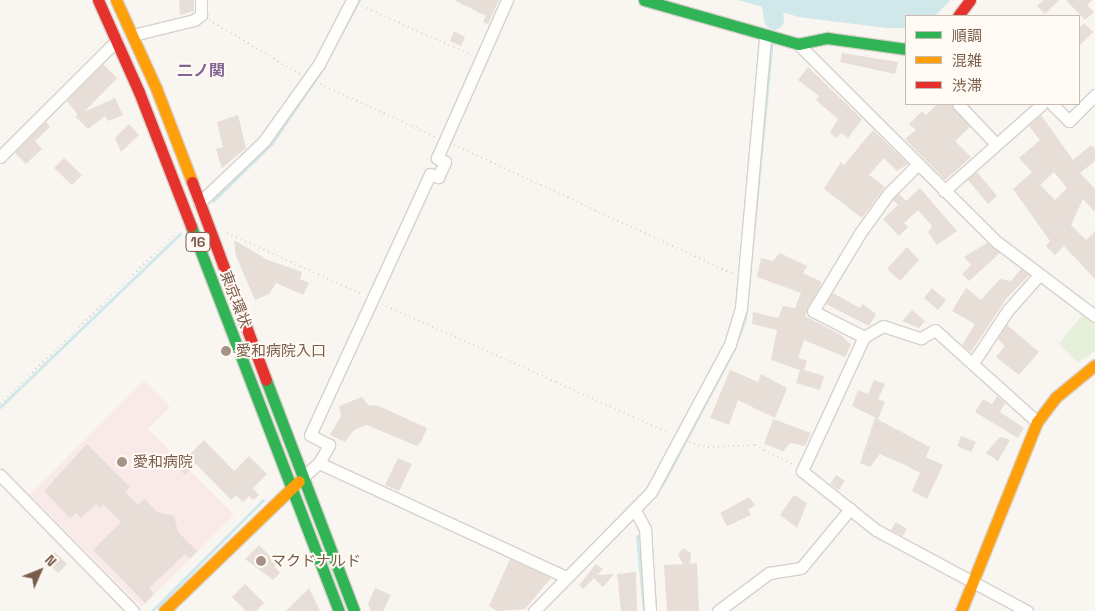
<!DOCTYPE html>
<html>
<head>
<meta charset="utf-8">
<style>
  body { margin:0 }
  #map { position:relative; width:1095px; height:611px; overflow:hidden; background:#f9f5f0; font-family:"Space Grotesk","Noto Sans JP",sans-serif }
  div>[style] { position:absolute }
  .medical>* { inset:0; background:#fae9e9 }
  .green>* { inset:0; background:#e7f0db }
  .water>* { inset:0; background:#d0e8ea }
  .stream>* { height:3px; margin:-1.5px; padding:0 1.5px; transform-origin:1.5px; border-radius:1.5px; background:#d0e8ea }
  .river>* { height:20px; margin:-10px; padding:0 10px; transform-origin:10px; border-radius:10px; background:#d0e8ea }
  .building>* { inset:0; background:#e6ded7 }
  .path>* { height:2px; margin-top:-1px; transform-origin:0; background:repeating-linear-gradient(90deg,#dcd5d0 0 1px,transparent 0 5px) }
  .roads { filter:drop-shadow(1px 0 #d7d1cb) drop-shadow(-1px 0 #d7d1cb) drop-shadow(0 1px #d7d1cb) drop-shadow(0 -1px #d7d1cb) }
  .street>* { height:11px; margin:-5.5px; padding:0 5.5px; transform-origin:5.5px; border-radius:5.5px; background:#fefefd }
  .fast>* { height:11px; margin:-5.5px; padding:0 5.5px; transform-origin:5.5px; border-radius:5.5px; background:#30b455 }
  .slow>* { height:11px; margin:-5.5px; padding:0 5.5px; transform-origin:5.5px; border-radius:5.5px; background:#ff9f0a }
  .jam>* { height:11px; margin:-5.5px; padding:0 5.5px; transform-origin:5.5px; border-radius:5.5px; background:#e5322d }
  .dots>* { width:14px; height:14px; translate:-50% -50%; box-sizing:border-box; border:2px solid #fffaf3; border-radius:50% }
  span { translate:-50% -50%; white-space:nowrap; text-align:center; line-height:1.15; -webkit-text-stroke:4px #fffaf3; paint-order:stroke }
  .shield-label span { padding:1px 4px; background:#fffaf3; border:1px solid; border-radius:4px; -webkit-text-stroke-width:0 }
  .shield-label { font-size:14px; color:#7a5c4d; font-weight:700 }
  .street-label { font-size:15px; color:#7a5c4d }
  .poi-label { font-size:15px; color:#7a5c4d }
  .left { translate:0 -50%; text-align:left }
  .neighbourhood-label { font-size:16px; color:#846695; font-weight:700 }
  .legend { position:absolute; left:905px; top:15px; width:175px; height:90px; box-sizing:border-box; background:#fffaf3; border:1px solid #cabbb1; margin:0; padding:6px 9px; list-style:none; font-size:15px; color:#7a5c4d }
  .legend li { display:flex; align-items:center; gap:10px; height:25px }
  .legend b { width:25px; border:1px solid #cabbb1 }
  .north { position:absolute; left:15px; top:546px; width:50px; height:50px; -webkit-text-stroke:4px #fffaf3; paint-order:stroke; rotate:46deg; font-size:14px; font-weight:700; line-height:20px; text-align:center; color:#7a5c4d }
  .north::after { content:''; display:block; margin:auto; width:18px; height:22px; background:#7a5c4d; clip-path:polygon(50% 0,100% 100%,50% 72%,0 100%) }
</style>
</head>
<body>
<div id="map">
  <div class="medical">
    <div style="clip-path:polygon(144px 381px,170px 407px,148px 429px,234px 515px,142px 607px,30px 495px)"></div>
  </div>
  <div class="green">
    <div style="clip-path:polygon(1082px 315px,1095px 324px,1095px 351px,1078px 363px,1059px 344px)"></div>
  </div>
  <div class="water">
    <div style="clip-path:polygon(738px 0,951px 0,935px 16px,906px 16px,906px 28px,887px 28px,799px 17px)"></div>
  </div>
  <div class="stream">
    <div style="left:773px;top:32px;width:12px;rotate:-85deg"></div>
    <div style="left:339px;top:37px;width:42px;rotate:-61.6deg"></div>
    <div style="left:213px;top:201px;width:83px;rotate:-44.5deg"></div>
    <div style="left:272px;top:143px;width:94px;rotate:-55.8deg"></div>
    <div style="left:0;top:407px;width:250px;rotate:-43.9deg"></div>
    <div style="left:662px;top:485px;width:154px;rotate:-62.1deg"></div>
    <div style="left:734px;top:349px;width:32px;rotate:-70deg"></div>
    <div style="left:745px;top:319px;width:279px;rotate:-84.5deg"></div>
    <div style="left:637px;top:536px;width:75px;rotate:84.7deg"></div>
    <div style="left:152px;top:611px;width:157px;rotate:-45deg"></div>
  </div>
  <div class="river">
    <div style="left:771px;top:0;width:20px;rotate:81deg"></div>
  </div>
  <div class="building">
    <div style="clip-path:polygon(179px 0,194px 0,194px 11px,180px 15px)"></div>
    <div style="clip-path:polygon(454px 0,499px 0,488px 24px,483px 22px,486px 16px)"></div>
    <div style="clip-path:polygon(1044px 0,1059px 0,1045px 14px,1037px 6px)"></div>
    <div style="clip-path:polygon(1066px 0,1092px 0,1087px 5px,1094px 12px,1085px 20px)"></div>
    <div style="clip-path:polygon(1084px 23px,1093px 32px,1079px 46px,1079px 28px)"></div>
    <div style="clip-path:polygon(454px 31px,465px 37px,461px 46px,450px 41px)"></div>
    <div style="clip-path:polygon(842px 53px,898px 62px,895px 74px,840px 62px)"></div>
    <div style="clip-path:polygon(103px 64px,117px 78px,84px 112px,115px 98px,123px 115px,108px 121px,105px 116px,88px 129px,75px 116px,78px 115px,67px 101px)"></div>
    <div style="clip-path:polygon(808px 67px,862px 119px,848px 138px,841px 133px,837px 138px,830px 133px,838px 119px,816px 100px,819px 96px,798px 80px)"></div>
    <div style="clip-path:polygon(937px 104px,951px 104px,970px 127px,955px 141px,971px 157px,945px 180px,905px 139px,916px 130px,909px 124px,922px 111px,926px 115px)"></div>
    <div style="clip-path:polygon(238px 115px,246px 148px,222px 168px,216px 149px,223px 147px,217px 122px)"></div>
    <div style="clip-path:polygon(evenodd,1041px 115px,1073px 160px,1091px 145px,1095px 149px,1095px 161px,1080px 173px,1095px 189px,1095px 212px,1083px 199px,1071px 225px,1086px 240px,1095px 231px,1095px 279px,1064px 246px,1055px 255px,1046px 246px,1050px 241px,1013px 189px,1032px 172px,1019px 158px,1040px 140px,1029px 126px,1041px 115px,1054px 172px,1067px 188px,1055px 200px,1040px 185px,1054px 172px)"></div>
    <div style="clip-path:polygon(46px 122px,50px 127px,35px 141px,42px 149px,26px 164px,15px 153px)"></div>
    <div style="clip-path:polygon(129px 124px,139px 135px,121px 152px,115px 138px)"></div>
    <div style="clip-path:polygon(873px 130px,908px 164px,897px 171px,884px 158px,869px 175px,885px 187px,862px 218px,824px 189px,841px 162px,844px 165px)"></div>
    <div style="clip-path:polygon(64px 158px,82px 175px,72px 185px,54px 168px)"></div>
    <div style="clip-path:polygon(977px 172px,997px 196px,988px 204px,968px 180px)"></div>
    <div style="clip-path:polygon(920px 188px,957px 231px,937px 245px,928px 232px,932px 226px,918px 210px,904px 223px,908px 227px,899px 236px,883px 219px,898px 205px,893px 200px,899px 194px,906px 201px)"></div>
    <div style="clip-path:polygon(234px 240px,268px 260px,302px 272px,300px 279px,309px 283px,303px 295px,276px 283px,269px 294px,255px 300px,236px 256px)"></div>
    <div style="clip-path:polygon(987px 243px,1000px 253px,969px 281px,962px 274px,971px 265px,964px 257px)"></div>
    <div style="clip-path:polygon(907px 247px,919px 260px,900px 281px,887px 269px)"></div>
    <div style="clip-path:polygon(780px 253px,807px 266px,803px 273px,822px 282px,805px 316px,841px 335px,851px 345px,845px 357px,804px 340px,798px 358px,807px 361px,804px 370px,824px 376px,820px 390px,796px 383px,800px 370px,771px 360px,777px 330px,752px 324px,753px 312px,778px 318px,783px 306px,795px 308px,801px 293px,757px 277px,761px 258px,773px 261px)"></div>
    <div style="clip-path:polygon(1021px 269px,1029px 275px,1006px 299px,971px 352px,962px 345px,975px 324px,952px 311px,966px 288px,981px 300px,1000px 279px,1011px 281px)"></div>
    <div style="clip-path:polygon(932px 288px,946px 300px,938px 310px,924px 298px)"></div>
    <div style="clip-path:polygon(833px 293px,860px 308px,863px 304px,876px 314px,869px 326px,826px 304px)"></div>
    <div style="clip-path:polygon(912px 310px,925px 321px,919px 328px,902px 321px)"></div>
    <div style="clip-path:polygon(1007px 325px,1039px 352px,1019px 375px,996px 357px,1005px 346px,998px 339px)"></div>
    <div style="clip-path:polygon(730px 370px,758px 382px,761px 374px,787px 388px,775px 418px,738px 400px,729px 425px,710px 418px)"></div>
    <div style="clip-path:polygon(874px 380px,885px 384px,878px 399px,885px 402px,878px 419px,852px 406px,858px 390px,868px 394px)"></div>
    <div style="clip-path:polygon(997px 396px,1005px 403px,1000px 412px,1024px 428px,1018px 438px,975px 412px,983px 399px,992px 404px)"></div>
    <div style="clip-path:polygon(362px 397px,368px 405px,379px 406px,427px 428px,421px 442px,417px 446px,367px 425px,354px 430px,345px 442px,330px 435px,341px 416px,339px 406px)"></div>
    <div style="clip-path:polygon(875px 418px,930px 447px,926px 457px,943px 465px,927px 499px,912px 491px,920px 473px,907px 466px,880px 454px,870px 467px,860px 463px)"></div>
    <div style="clip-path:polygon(773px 419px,811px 433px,805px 446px,790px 443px,783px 451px,764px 444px)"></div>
    <div style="clip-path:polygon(961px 436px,976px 442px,971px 452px,957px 446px)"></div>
    <div style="clip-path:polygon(1000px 437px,1010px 440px,998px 461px,986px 453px)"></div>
    <div style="clip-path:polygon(204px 440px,234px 471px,249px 456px,267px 474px,253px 488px,259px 495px,253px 500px,249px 496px,243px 502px,236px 495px,231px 500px,196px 464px,185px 475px,177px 467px)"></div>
    <div style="clip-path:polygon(87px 444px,130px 487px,125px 492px,138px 505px,145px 499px,157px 512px,174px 516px,178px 532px,197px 551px,190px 559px,185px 554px,149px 588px,154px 594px,145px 603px,93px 550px,121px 522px,103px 504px,100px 508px,96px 504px,81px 518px,76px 513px,70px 518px,44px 491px)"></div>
    <div style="clip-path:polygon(398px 458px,412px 464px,399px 491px,385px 485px)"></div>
    <div style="clip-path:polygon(836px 475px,845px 481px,839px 490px,830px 484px)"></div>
    <div style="clip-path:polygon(794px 495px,807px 503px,797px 528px,780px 515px)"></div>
    <div style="clip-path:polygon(749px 497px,755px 505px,748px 510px,751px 515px,727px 526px,720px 513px)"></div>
    <div style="clip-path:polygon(896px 522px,907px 529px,903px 536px,891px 530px)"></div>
    <div style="clip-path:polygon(259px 545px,277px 563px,274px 566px,280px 573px,273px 580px,245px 559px)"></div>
    <div style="clip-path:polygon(683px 548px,691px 553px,690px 564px,697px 563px,699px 611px,667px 611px,664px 565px,683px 564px,678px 555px)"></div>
    <div style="clip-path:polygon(55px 552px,67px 564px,58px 573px,46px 561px)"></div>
    <div style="clip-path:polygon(510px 559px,551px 578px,525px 609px,497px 611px,489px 606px)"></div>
    <div style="clip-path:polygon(596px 564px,603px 569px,597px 575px,614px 574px,603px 587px,594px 578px,583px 589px,579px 585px)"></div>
    <div style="clip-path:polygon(636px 572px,637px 611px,621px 611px,617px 574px)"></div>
    <div style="clip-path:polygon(245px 584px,264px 603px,256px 611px,246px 611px,232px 597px)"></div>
    <div style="clip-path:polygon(309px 588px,320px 611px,286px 611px)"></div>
    <div style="clip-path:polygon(375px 588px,391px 595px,383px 611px,371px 611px,368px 604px)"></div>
  </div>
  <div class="path">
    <div style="left:362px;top:6px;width:120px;rotate:24.2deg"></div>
    <div style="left:209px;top:20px;width:106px;rotate:30.7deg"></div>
    <div style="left:320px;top:84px;width:128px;rotate:24.6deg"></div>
    <div style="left:454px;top:145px;width:307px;rotate:24.8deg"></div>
    <div style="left:227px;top:233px;width:148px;rotate:24.3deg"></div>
    <div style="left:382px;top:304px;width:315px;rotate:24.2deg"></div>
    <div style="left:0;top:404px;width:245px;rotate:-44.2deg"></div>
    <div style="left:689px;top:442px;width:20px;rotate:15deg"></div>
    <div style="left:708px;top:447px;width:47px;rotate:-2.4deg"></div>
    <div style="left:755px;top:445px;width:43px;rotate:27.8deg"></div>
  </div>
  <div class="roads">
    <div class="street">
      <div style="left:133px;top:35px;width:63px;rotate:-13.8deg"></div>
      <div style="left:194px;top:20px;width:9px;rotate:-36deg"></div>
      <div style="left:201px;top:15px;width:15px;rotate:-90deg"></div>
      <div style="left:798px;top:44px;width:281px;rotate:44.9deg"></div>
      <div style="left:997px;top:242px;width:123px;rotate:37.1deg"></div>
      <div style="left:958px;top:104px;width:55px;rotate:46.5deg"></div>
      <div style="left:1052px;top:104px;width:24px;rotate:45deg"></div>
      <div style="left:1069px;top:121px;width:37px;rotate:-45deg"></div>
      <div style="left:0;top:157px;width:165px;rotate:-45deg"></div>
      <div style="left:944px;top:191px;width:131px;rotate:-41.6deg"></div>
      <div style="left:199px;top:203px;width:90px;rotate:-43.6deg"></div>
      <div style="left:264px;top:141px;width:95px;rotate:-54.5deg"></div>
      <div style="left:319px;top:64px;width:72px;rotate:-62.7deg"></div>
      <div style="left:864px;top:337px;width:57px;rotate:-153deg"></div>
      <div style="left:813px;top:311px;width:91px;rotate:-58.9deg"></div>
      <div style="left:860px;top:233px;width:49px;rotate:-54.1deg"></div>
      <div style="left:889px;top:193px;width:41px;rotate:-45deg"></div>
      <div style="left:973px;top:363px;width:64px;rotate:-56.6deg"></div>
      <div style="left:1008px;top:310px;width:47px;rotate:-48.5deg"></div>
      <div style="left:319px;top:463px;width:272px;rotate:24.8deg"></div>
      <div style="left:0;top:475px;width:190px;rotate:45.6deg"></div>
      <div style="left:305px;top:475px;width:18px;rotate:-41deg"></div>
      <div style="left:319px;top:463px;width:21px;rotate:-61deg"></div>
      <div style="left:329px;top:445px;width:21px;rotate:-152deg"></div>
      <div style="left:310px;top:435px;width:287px;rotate:-65.3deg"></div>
      <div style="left:430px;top:174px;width:9px;rotate:21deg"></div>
      <div style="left:438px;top:177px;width:17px;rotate:-65deg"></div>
      <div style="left:445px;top:162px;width:9px;rotate:-153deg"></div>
      <div style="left:437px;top:158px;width:173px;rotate:-66.1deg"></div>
      <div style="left:635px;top:510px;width:21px;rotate:62deg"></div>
      <div style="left:645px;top:529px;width:82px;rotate:86.5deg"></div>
      <div style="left:534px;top:611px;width:167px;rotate:-45.5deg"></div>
      <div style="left:651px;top:492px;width:168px;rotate:-61.9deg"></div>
      <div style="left:730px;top:344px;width:38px;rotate:-73deg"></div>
      <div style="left:741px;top:308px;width:272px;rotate:-84.9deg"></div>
      <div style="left:718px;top:611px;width:64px;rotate:-36.7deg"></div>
      <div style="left:769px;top:573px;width:32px;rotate:-9deg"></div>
      <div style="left:801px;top:568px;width:77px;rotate:-50.3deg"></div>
      <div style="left:1027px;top:611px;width:171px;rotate:-151.8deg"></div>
      <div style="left:876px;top:530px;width:95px;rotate:-141.4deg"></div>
      <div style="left:802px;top:471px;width:148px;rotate:-65.2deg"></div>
      <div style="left:864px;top:337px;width:22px;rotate:-30deg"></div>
      <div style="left:883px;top:326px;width:40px;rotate:18deg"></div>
      <div style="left:921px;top:338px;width:16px;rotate:-30deg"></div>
      <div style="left:935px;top:330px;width:137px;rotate:42deg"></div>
    </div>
    <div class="fast">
      <div style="left:644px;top:0;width:160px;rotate:15.9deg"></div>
      <div style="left:798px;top:44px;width:30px;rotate:-12deg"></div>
      <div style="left:827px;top:38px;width:80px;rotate:7.9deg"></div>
      <div style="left:191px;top:226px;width:412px;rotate:69deg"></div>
      <div style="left:266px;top:380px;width:247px;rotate:69.1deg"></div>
    </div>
    <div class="slow">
      <div style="left:116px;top:0;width:97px;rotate:65.6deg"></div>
      <div style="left:156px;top:88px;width:101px;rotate:69deg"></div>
      <div style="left:164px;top:611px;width:187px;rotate:-43.9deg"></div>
      <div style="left:961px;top:611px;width:204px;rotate:-68.1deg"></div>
      <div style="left:1037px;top:422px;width:31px;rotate:-53deg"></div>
      <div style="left:1056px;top:397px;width:50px;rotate:-39.4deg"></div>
    </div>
    <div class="jam">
      <div style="left:98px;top:0;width:101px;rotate:66deg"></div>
      <div style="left:139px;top:92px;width:144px;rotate:68.8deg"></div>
      <div style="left:958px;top:16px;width:20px;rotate:-53deg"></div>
      <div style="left:192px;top:182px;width:211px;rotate:69.5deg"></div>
    </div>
  </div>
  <div class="dots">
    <div style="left:226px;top:351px;background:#a69286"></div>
    <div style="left:122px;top:462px;background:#a69286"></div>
    <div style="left:261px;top:561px;background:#a69286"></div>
  </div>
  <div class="shield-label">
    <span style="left:198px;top:242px">16</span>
  </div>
  <div class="street-label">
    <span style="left:236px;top:299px;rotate:69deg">東京環状</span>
  </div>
  <div class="poi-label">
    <span class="left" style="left:236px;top:351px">愛和病院入口</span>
    <span class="left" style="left:133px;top:462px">愛和病院</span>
    <span class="left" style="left:271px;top:561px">マクドナルド</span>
  </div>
  <div class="neighbourhood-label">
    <span style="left:201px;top:71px">二ノ関</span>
  </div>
  <ul class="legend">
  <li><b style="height:6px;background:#30b455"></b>順調</li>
  <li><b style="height:6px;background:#ff9f0a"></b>混雑</li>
  <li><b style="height:6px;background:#e5322d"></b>渋滞</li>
  </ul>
  <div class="north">N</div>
</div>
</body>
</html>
